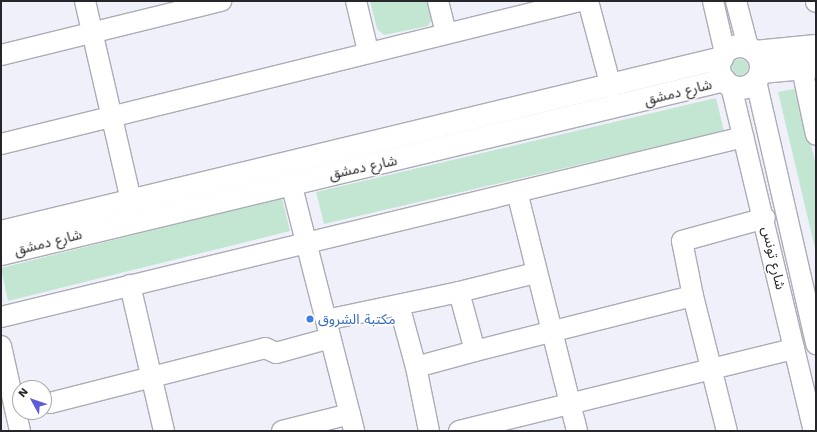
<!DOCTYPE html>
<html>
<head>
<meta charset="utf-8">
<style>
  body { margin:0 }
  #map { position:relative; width:817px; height:432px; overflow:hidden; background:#f0f0fb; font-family:"Work Sans","Noto Sans Arabic",sans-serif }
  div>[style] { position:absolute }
  .green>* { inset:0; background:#c3e6d3 }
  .round { border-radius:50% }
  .roads { filter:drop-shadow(1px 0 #acacb6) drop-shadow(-1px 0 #acacb6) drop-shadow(0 1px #acacb6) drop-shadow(0 -1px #acacb6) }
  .minor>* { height:20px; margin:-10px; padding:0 10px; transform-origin:10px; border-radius:10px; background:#fff }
  .major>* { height:22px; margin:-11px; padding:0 11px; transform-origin:11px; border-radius:11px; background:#fff }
  .major>.ring { margin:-11px; padding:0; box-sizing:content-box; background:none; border:22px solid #fff; border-radius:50% }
  .dots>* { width:11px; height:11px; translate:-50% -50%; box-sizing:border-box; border:2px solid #fff; border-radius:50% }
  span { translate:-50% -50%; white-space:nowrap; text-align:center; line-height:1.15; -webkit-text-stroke:3.5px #fff; paint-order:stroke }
  .street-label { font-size:14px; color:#26262a }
  .shop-label { font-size:14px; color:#366cbe }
  .left { translate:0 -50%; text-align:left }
  .frame { position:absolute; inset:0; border:2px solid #26262a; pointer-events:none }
  .north { position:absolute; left:12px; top:380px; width:40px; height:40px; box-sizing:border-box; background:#fff; border:1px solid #a8a8aa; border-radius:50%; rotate:310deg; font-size:11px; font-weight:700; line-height:16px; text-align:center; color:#26262a }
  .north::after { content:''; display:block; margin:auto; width:14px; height:18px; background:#5f5dd6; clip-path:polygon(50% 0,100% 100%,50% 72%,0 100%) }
</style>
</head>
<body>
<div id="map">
  <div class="green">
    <div style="clip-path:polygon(370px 1px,428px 1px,432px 19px,428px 26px,384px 35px,377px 29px)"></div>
    <div class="round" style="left:732px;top:59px;width:16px;height:16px"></div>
    <div style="clip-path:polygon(798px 88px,816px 166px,816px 253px,778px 92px)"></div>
    <div style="clip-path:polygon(716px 98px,724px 131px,324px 224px,316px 192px)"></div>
    <div style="clip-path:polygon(282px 198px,290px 231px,8px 301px,1px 268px)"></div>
  </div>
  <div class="roads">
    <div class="minor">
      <div style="left:85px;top:1px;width:205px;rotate:77deg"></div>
      <div style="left:356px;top:1px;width:51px;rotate:76.5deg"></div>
      <div style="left:438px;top:1px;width:33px;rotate:76deg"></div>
      <div style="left:588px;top:1px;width:89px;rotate:75deg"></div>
      <div style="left:713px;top:1px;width:53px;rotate:77deg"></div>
      <div style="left:736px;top:1px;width:48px;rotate:75.4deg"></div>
      <div style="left:816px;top:1px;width:1px;rotate:90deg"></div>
      <div style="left:1px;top:55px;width:227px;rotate:-13.8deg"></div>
      <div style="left:802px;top:69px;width:67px;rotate:78deg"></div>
      <div style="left:756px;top:81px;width:270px;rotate:77.1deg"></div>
      <div style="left:731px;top:86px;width:355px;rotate:76.5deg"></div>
      <div style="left:1px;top:144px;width:596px;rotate:-13.87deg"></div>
      <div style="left:291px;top:183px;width:256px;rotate:75.7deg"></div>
      <div style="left:517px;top:192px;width:246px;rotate:75.9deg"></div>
      <div style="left:130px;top:285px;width:150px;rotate:76.9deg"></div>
      <div style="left:459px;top:292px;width:78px;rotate:-14deg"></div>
      <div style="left:693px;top:296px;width:139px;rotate:75.9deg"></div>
      <div style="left:399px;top:305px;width:64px;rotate:74.7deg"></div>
      <div style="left:1px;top:317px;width:764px;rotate:-13.62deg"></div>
      <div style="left:326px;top:320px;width:136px;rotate:-11.9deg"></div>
      <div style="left:459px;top:292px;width:61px;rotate:74.8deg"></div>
      <div style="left:475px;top:351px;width:61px;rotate:164.8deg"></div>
      <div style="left:416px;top:367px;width:65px;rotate:78.5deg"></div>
      <div style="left:1px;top:346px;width:87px;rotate:77.4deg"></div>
      <div style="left:475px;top:351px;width:225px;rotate:-14.2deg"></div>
      <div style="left:693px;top:296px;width:56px;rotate:-101.3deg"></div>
      <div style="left:682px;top:241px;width:86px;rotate:-15.5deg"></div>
      <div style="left:50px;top:403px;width:222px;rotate:-14.3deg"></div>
      <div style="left:265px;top:348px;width:12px;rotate:24deg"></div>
      <div style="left:276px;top:353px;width:56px;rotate:-15.5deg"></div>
      <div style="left:282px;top:431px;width:70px;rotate:-14deg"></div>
      <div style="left:459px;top:431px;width:345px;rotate:-13.8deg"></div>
    </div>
    <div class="major">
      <div class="ring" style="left:719px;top:46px;width:20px;height:20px"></div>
      <div style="left:755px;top:52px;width:61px;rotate:-5.6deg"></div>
      <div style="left:761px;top:72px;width:55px;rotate:-5.2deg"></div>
      <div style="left:1px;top:232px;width:742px;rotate:-13.57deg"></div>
      <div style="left:1px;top:254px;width:744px;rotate:-13.53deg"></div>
    </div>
  </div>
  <div class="dots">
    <div style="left:310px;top:319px;background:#3f7fe0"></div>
  </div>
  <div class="street-label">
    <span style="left:678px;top:92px;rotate:-14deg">شارع دمشق</span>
    <span style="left:363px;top:167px;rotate:-12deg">شارع دمشق</span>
    <span style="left:48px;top:242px;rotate:-14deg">شارع دمشق</span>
    <span style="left:774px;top:258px;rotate:77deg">شارع تونس</span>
  </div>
  <div class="shop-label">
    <span class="left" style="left:318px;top:319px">مكتبة الشروق</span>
  </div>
  <div class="frame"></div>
  <div class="north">N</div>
</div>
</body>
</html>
